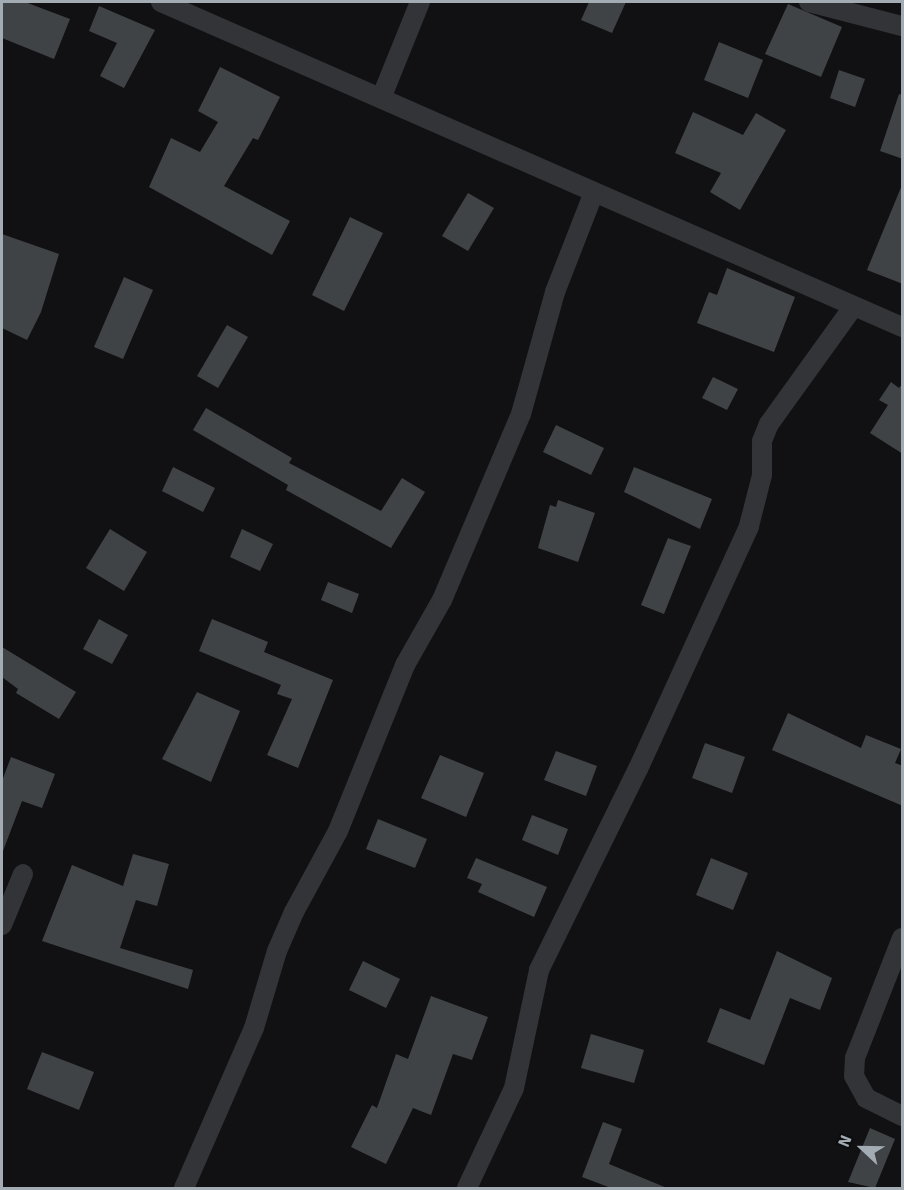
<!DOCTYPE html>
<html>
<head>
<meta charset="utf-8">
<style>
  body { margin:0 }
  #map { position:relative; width:904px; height:1190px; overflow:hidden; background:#111113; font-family:Signika,sans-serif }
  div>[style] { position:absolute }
  .building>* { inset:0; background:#404346 }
  .street>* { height:20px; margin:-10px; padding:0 10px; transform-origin:10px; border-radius:10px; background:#323437 }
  span { translate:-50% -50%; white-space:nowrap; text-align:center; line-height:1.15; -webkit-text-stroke:4.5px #0c0d0e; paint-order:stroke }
  .frame { position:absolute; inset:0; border:3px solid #a3acb3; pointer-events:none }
  .north { position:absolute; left:832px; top:1118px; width:60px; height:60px; -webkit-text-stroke:4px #0c0d0e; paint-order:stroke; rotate:292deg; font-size:16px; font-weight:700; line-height:24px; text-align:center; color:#a3acb3 }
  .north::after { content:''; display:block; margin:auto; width:21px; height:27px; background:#a3acb3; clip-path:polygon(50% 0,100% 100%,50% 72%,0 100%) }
</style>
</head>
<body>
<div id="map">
  <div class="building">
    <div style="clip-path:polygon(2px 2px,25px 2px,70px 19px,54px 59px,2px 38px)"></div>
    <div style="clip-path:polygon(589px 2px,626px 2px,612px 33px,581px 20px)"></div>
    <div style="clip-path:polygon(788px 4px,842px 27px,821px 77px,765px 54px)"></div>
    <div style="clip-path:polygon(99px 6px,155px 30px,124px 88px,100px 76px,117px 43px,89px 31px)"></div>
    <div style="clip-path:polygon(719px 42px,763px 60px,748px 98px,704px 80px)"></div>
    <div style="clip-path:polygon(220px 67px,280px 97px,258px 140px,253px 138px,224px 186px,290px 221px,272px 255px,149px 187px,171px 138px,200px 152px,218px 122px,198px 111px)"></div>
    <div style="clip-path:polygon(839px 70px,865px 79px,855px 107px,830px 98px)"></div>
    <div style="clip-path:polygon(899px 94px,903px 95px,903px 159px,880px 151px)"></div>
    <div style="clip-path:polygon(693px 112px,743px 135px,756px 113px,786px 130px,740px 210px,710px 192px,721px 173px,675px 153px)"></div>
    <div style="clip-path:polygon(902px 185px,903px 186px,903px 284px,867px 270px)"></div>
    <div style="clip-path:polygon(468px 193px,494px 208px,468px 251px,442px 236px)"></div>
    <div style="clip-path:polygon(350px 217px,383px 233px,344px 311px,312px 295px)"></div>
    <div style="clip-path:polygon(2px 234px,59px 254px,41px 312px,27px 340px,2px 328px)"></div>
    <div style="clip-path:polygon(727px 268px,795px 297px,774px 352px,697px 323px,709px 292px,717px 295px)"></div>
    <div style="clip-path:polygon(124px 277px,153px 290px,123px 359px,94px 347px)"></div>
    <div style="clip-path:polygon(227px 325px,248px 337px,218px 388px,197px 376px)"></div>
    <div style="clip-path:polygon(713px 377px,738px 389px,727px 410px,702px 398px)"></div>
    <div style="clip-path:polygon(891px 382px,899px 388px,903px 383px,903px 454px,870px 433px,888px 405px,879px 400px)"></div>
    <div style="clip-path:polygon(206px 408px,292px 458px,289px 463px,381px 511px,402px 478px,425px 492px,391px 548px,286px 490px,288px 485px,193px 430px)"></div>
    <div style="clip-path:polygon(556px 425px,604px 448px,591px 475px,543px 452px)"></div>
    <div style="clip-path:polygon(173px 467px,215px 488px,203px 512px,162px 491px)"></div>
    <div style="clip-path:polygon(634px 467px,712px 499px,700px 529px,624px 492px)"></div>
    <div style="clip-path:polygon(558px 500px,595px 513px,578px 562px,538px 548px,550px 505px,556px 507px)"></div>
    <div style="clip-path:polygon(110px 529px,147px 552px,124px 591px,86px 568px)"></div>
    <div style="clip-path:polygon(242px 529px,273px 544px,260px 571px,230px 557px)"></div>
    <div style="clip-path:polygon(668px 538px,691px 546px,664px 614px,641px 605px)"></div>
    <div style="clip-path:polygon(328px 582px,359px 594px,352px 613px,321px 600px)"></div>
    <div style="clip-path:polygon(99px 619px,128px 635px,112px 664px,83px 649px)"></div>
    <div style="clip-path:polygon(212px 619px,268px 642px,264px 652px,333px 680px,298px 768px,267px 755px,292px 699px,277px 694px,281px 685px,199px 651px)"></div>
    <div style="clip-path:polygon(2px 647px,76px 692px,59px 719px,16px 693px,18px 689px,2px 677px)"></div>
    <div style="clip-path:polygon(197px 692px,240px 711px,211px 782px,162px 759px)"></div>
    <div style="clip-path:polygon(788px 713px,861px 748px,866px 735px,901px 749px,895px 763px,903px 766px,903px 806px,772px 750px)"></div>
    <div style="clip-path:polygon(705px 743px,745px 757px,732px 793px,692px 778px)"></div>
    <div style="clip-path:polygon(556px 751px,597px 766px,586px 796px,544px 780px)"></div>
    <div style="clip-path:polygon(440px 755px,484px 773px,466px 817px,421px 798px)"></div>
    <div style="clip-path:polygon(11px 757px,55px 774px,42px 808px,22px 801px,3px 851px,2px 781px)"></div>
    <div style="clip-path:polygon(532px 815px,568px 829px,558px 855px,522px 840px)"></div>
    <div style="clip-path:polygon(378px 819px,427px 839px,415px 868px,366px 849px)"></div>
    <div style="clip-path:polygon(133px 854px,169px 864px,157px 906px,136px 900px,120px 948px,193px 970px,188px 989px,42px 941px,72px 865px,123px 886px)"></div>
    <div style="clip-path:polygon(476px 858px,547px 887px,534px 917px,478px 892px,482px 884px,467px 878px)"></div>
    <div style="clip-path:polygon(711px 858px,748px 873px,733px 910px,696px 895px)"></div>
    <div style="clip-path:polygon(777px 951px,832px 978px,820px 1010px,790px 998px,764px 1065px,707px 1042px,720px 1008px,750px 1020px)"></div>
    <div style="clip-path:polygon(363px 961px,400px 979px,386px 1008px,349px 990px)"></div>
    <div style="clip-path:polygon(431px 996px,488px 1017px,472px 1060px,453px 1054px,431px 1115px,413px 1108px,386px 1164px,351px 1147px,372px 1105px,377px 1108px,396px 1054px,408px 1059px)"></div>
    <div style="clip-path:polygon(591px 1034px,644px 1050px,634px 1083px,581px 1068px)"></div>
    <div style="clip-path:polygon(42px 1052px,94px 1072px,79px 1110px,27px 1089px)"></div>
    <div style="clip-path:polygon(603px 1122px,622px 1129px,609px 1164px,667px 1188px,611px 1188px,582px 1177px)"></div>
    <div style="clip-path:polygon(870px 1128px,895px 1139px,875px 1188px,848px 1182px)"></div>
  </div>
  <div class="street">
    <div style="left:161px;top:2px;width:809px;rotate:23.68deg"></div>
    <div style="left:809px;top:2px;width:96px;rotate:14.5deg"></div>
    <div style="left:382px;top:96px;width:101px;rotate:-68deg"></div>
    <div style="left:2px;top:925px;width:55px;rotate:-67.6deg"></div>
    <div style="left:902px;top:938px;width:129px;rotate:111.4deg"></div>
    <div style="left:855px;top:1058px;width:18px;rotate:93deg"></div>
    <div style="left:854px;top:1076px;width:25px;rotate:61deg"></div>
    <div style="left:866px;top:1098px;width:40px;rotate:26.6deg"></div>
    <div style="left:184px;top:1188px;width:175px;rotate:-66.4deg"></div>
    <div style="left:254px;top:1028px;width:80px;rotate:-73.4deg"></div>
    <div style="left:277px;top:951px;width:43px;rotate:-66.4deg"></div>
    <div style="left:294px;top:912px;width:92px;rotate:-61.5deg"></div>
    <div style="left:338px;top:831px;width:179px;rotate:-68deg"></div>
    <div style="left:405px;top:665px;width:75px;rotate:-60.4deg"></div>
    <div style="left:442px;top:600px;width:202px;rotate:-67deg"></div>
    <div style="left:521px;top:414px;width:127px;rotate:-74.4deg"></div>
    <div style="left:555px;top:292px;width:107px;rotate:-68.7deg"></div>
    <div style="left:467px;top:1188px;width:110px;rotate:-64.8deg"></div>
    <div style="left:514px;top:1088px;width:121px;rotate:-78deg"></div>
    <div style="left:539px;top:970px;width:224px;rotate:-63.8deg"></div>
    <div style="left:638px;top:769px;width:267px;rotate:-65.4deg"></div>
    <div style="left:749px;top:526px;width:53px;rotate:-75.7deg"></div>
    <div style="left:762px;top:475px;width:34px;rotate:-90deg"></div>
    <div style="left:762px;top:441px;width:18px;rotate:-68deg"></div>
    <div style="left:769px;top:424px;width:144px;rotate:-54.3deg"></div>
  </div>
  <div class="frame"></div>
  <div class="north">N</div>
</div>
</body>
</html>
